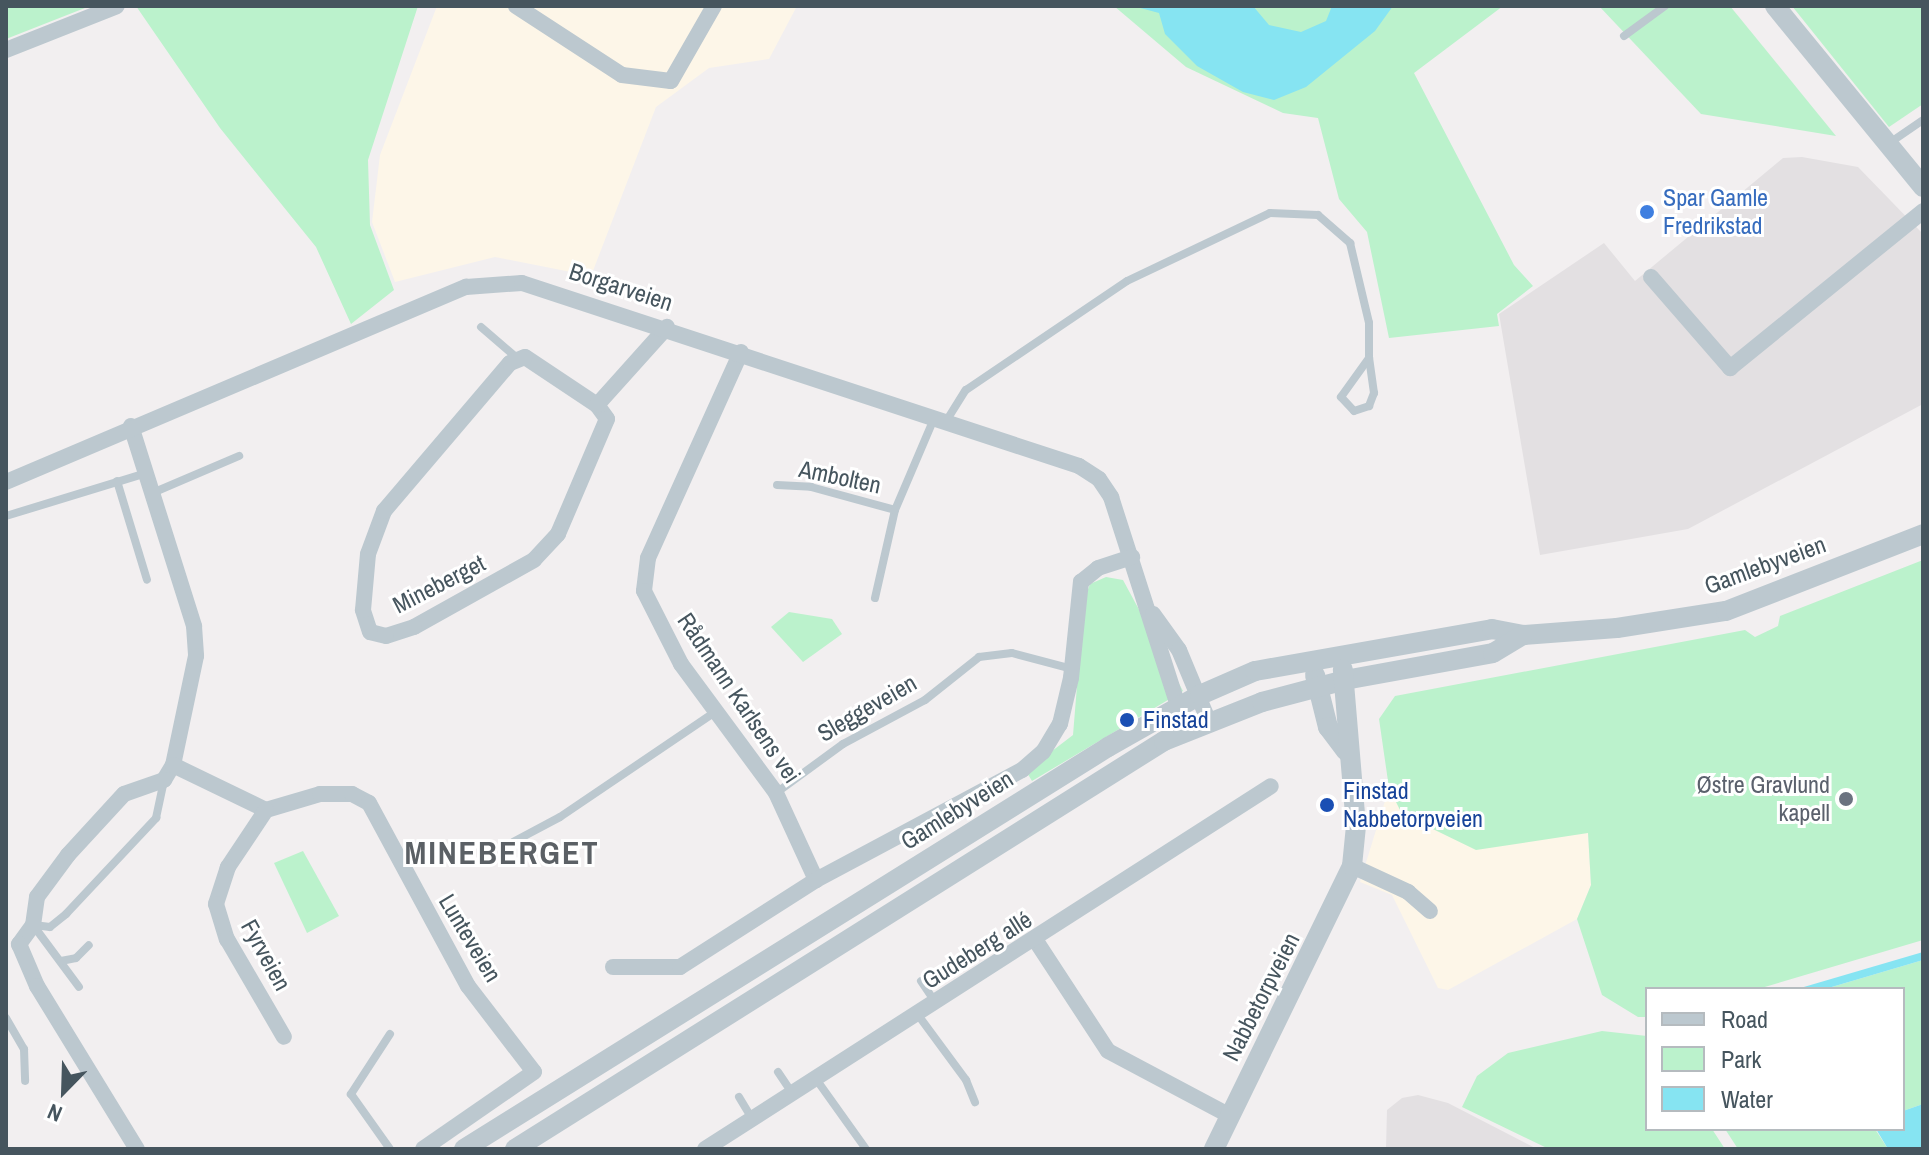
<!DOCTYPE html>
<html>
<head>
<meta charset="utf-8">
<style>
  body { margin:0 }
  #map { position:relative; width:1929px; height:1155px; overflow:hidden; background:#f2eff0; font-family:"Archivo Narrow",sans-serif }
  div>[style] { position:absolute }
  .commercial>* { inset:0; background:#fdf6e8 }
  .education>* { inset:0; background:#e3e0e2 }
  .green>* { inset:0; background:#bbf2cc }
  .water>* { inset:0; background:#86e4f2 }
  .service>* { height:8px; margin:-4px; padding:0 4px; transform-origin:4px; border-radius:4px; background:#bcc8cf }
  .minor>* { height:16px; margin:-8px; padding:0 8px; transform-origin:8px; border-radius:8px; background:#bcc8cf }
  .tertiary>* { height:20px; margin:-10px; padding:0 10px; transform-origin:10px; border-radius:10px; background:#bcc8cf }
  .dots>* { width:22px; height:22px; translate:-50% -50%; box-sizing:border-box; border:4px solid #fff; border-radius:50% }
  span { translate:-50% -50%; white-space:nowrap; text-align:center; line-height:1.15; -webkit-text-stroke:6px #fff; paint-order:stroke }
  .shop-label { font-size:24px; color:#366cbe }
  .left { translate:0 -50%; text-align:left }
  .street-label { font-size:24px; color:#46555e }
  .transit-label { font-size:24px; color:#164399 }
  .worship-label { font-size:24px; color:#5b616d }
  .right { translate:-100% -50%; text-align:right }
  .district-label { font-size:32px; color:#5b6065; font-weight:700; letter-spacing:2px }
  .frame { position:absolute; inset:0; border:8px solid #46555e; pointer-events:none }
  .legend { position:absolute; left:1645px; top:987px; width:260px; height:144px; box-sizing:border-box; background:#fff; border:2px solid #b5bbbf; margin:0; padding:10px 14px; list-style:none; font-size:24px; color:#46555e }
  .legend li { display:flex; align-items:center; gap:16px; height:40px }
  .legend b { width:40px; border:2px solid #b5bbbf }
  .north { position:absolute; left:24px; top:1051px; width:80px; height:80px; -webkit-text-stroke:6px #fff; paint-order:stroke; rotate:203deg; font-size:22px; font-weight:700; line-height:32px; text-align:center; color:#46555e }
  .north::after { content:''; display:block; margin:auto; width:28px; height:36px; background:#46555e; clip-path:polygon(50% 0,100% 100%,50% 72%,0 100%) }
</style>
</head>
<body>
<div id="map">
  <div class="commercial">
    <div style="clip-path:polygon(437px 6px,797px 6px,769px 59px,709px 68px,656px 107px,591px 276px,495px 257px,395px 282px,372px 222px,380px 155px)"></div>
    <div style="clip-path:polygon(1389px 788px,1403px 814px,1588px 833px,1591px 885px,1577px 919px,1448px 990px,1438px 988px,1392px 895px,1360px 882px)"></div>
  </div>
  <div class="education">
    <div style="clip-path:polygon(1802px 157px,1858px 167px,1923px 234px,1923px 404px,1688px 529px,1540px 555px,1499px 314px,1604px 243px,1635px 281px,1783px 158px)"></div>
    <div style="clip-path:polygon(1418px 1095px,1448px 1103px,1537px 1149px,1386px 1149px,1387px 1110px,1402px 1098px)"></div>
  </div>
  <div class="green">
    <div style="clip-path:polygon(6px 6px,90px 6px,6px 39px)"></div>
    <div style="clip-path:polygon(136px 6px,418px 6px,368px 160px,370px 225px,394px 290px,351px 324px,316px 247px,220px 128px)"></div>
    <div style="clip-path:polygon(1114px 6px,1503px 6px,1414px 73px,1514px 265px,1533px 286px,1497px 314px,1499px 326px,1389px 338px,1367px 232px,1339px 199px,1318px 118px,1283px 113px,1186px 67px)"></div>
    <div style="clip-path:polygon(1599px 6px,1730px 6px,1836px 136px,1701px 114px)"></div>
    <div style="clip-path:polygon(1792px 6px,1923px 6px,1923px 104px,1889px 127px)"></div>
    <div style="clip-path:polygon(1923px 560px,1923px 940px,1758px 989px,1647px 989px,1647px 1017px,1638px 1017px,1602px 995px,1577px 919px,1591px 885px,1588px 833px,1476px 850px,1402px 814px,1389px 788px,1379px 719px,1395px 696px,1745px 630px,1755px 637px,1778px 626px,1780px 616px)"></div>
    <div style="clip-path:polygon(1106px 577px,1123px 580px,1183px 691px,1032px 781px,1026px 771px,1073px 735px,1084px 600px,1090px 584px)"></div>
    <div style="clip-path:polygon(789px 612px,832px 619px,842px 634px,803px 662px,771px 627px)"></div>
    <div style="clip-path:polygon(303px 851px,339px 916px,307px 933px,274px 863px)"></div>
    <div style="clip-path:polygon(1923px 960px,1923px 1104px,1903px 1111px,1903px 989px,1825px 989px)"></div>
    <div style="clip-path:polygon(1602px 1031px,1647px 1036px,1647px 1129px,1712px 1129px,1725px 1149px,1549px 1149px,1462px 1107px,1477px 1076px,1508px 1053px)"></div>
    <div style="clip-path:polygon(1725px 1129px,1875px 1129px,1888px 1149px,1738px 1149px)"></div>
  </div>
  <div class="water">
    <div style="clip-path:polygon(1133px 6px,1253px 6px,1269px 25px,1301px 32px,1326px 21px,1332px 6px,1393px 6px,1375px 31px,1306px 87px,1274px 100px,1243px 92px,1197px 66px,1165px 34px,1159px 13px)"></div>
    <div style="clip-path:polygon(1923px 952px,1923px 960px,1825px 989px,1797px 989px)"></div>
    <div style="clip-path:polygon(1923px 1104px,1923px 1149px,1888px 1149px,1876px 1129px,1903px 1129px,1903px 1111px)"></div>
  </div>
  <div class="service">
    <div style="left:1624px;top:36px;width:51px;rotate:-36.2deg"></div>
    <div style="left:1888px;top:144px;width:42px;rotate:-34.4deg"></div>
    <div style="left:481px;top:327px;width:48px;rotate:40.7deg"></div>
    <div style="left:945px;top:423px;width:39px;rotate:-58deg"></div>
    <div style="left:966px;top:390px;width:194px;rotate:-34.1deg"></div>
    <div style="left:1127px;top:281px;width:158px;rotate:-25.4deg"></div>
    <div style="left:1270px;top:213px;width:48px;rotate:2.4deg"></div>
    <div style="left:1318px;top:215px;width:43px;rotate:41.2deg"></div>
    <div style="left:1350px;top:243px;width:82px;rotate:76.6deg"></div>
    <div style="left:1369px;top:323px;width:35px;rotate:90deg"></div>
    <div style="left:1369px;top:358px;width:48px;rotate:125.7deg"></div>
    <div style="left:1341px;top:397px;width:19px;rotate:47deg"></div>
    <div style="left:1354px;top:411px;width:16px;rotate:-18deg"></div>
    <div style="left:1369px;top:406px;width:14px;rotate:-69deg"></div>
    <div style="left:1374px;top:393px;width:35px;rotate:-98deg"></div>
    <div style="left:117px;top:481px;width:103px;rotate:73.1deg"></div>
    <div style="left:777px;top:485px;width:34px;rotate:3deg"></div>
    <div style="left:811px;top:487px;width:87px;rotate:15.3deg"></div>
    <div style="left:150px;top:494px;width:97px;rotate:-23.1deg"></div>
    <div style="left:6px;top:516px;width:143px;rotate:-17deg"></div>
    <div style="left:875px;top:598px;width:90px;rotate:-77.2deg"></div>
    <div style="left:895px;top:510px;width:97px;rotate:-66.9deg"></div>
    <div style="left:776px;top:793px;width:83px;rotate:-36.2deg"></div>
    <div style="left:843px;top:744px;width:93px;rotate:-28.2deg"></div>
    <div style="left:925px;top:700px;width:69px;rotate:-38.5deg"></div>
    <div style="left:979px;top:657px;width:33px;rotate:-7deg"></div>
    <div style="left:1012px;top:653px;width:62px;rotate:14.9deg"></div>
    <div style="left:513px;top:842px;width:53px;rotate:-28deg"></div>
    <div style="left:560px;top:817px;width:187px;rotate:-34.1deg"></div>
    <div style="left:33px;top:925px;width:77px;rotate:53.4deg"></div>
    <div style="left:34px;top:925px;width:16px;rotate:7deg"></div>
    <div style="left:50px;top:927px;width:21px;rotate:-39deg"></div>
    <div style="left:66px;top:914px;width:132px;rotate:-46.8deg"></div>
    <div style="left:156px;top:818px;width:39px;rotate:-78deg"></div>
    <div style="left:61px;top:961px;width:15px;rotate:-11deg"></div>
    <div style="left:76px;top:958px;width:18px;rotate:-45deg"></div>
    <div style="left:921px;top:981px;width:27px;rotate:56deg"></div>
    <div style="left:918px;top:1015px;width:81px;rotate:53.6deg"></div>
    <div style="left:966px;top:1080px;width:24px;rotate:68deg"></div>
    <div style="left:6px;top:1018px;width:36px;rotate:60deg"></div>
    <div style="left:24px;top:1049px;width:32px;rotate:88deg"></div>
    <div style="left:390px;top:1034px;width:72px;rotate:123deg"></div>
    <div style="left:351px;top:1094px;width:67px;rotate:54.7deg"></div>
    <div style="left:778px;top:1072px;width:25px;rotate:56deg"></div>
    <div style="left:816px;top:1079px;width:86px;rotate:54.5deg"></div>
    <div style="left:739px;top:1097px;width:26px;rotate:59deg"></div>
  </div>
  <div class="minor">
    <div style="left:516px;top:6px;width:126px;rotate:33.1deg"></div>
    <div style="left:622px;top:75px;width:49px;rotate:7deg"></div>
    <div style="left:671px;top:81px;width:86px;rotate:-60.2deg"></div>
    <div style="left:6px;top:50px;width:119px;rotate:-21.6deg"></div>
    <div style="left:1651px;top:277px;width:121px;rotate:49deg"></div>
    <div style="left:1730px;top:368px;width:249px;rotate:-39.1deg"></div>
    <div style="left:741px;top:352px;width:226px;rotate:114.3deg"></div>
    <div style="left:648px;top:558px;width:33px;rotate:97deg"></div>
    <div style="left:644px;top:591px;width:82px;rotate:63.1deg"></div>
    <div style="left:681px;top:664px;width:160px;rotate:53.6deg"></div>
    <div style="left:776px;top:793px;width:96px;rotate:65.3deg"></div>
    <div style="left:525px;top:357px;width:87px;rotate:33.7deg"></div>
    <div style="left:597px;top:405px;width:17px;rotate:54deg"></div>
    <div style="left:607px;top:419px;width:125px;rotate:113.1deg"></div>
    <div style="left:558px;top:534px;width:35px;rotate:133deg"></div>
    <div style="left:534px;top:560px;width:137px;rotate:150.8deg"></div>
    <div style="left:414px;top:627px;width:29px;rotate:162deg"></div>
    <div style="left:386px;top:636px;width:16px;rotate:-166deg"></div>
    <div style="left:370px;top:632px;width:23px;rotate:-108deg"></div>
    <div style="left:363px;top:610px;width:56px;rotate:-84.9deg"></div>
    <div style="left:368px;top:554px;width:46px;rotate:-69.6deg"></div>
    <div style="left:384px;top:511px;width:194px;rotate:-49.6deg"></div>
    <div style="left:510px;top:363px;width:16px;rotate:-22deg"></div>
    <div style="left:597px;top:405px;width:105px;rotate:-48.1deg"></div>
    <div style="left:131px;top:426px;width:210px;rotate:72.5deg"></div>
    <div style="left:194px;top:626px;width:30px;rotate:86deg"></div>
    <div style="left:196px;top:656px;width:111px;rotate:101.9deg"></div>
    <div style="left:173px;top:765px;width:17px;rotate:121deg"></div>
    <div style="left:164px;top:780px;width:42px;rotate:160.7deg"></div>
    <div style="left:124px;top:794px;width:83px;rotate:132.6deg"></div>
    <div style="left:68px;top:855px;width:52px;rotate:126.4deg"></div>
    <div style="left:37px;top:897px;width:28px;rotate:98deg"></div>
    <div style="left:33px;top:925px;width:24px;rotate:126deg"></div>
    <div style="left:19px;top:944px;width:46px;rotate:66.8deg"></div>
    <div style="left:37px;top:986px;width:191px;rotate:58.5deg"></div>
    <div style="left:6px;top:482px;width:500px;rotate:-23deg"></div>
    <div style="left:466px;top:287px;width:56px;rotate:-4.1deg"></div>
    <div style="left:522px;top:283px;width:586px;rotate:18.19deg"></div>
    <div style="left:1079px;top:466px;width:24px;rotate:33deg"></div>
    <div style="left:1099px;top:479px;width:22px;rotate:56deg"></div>
    <div style="left:1111px;top:497px;width:246px;rotate:72.2deg"></div>
    <div style="left:1153px;top:614px;width:44px;rotate:54.2deg"></div>
    <div style="left:1179px;top:650px;width:78px;rotate:67.4deg"></div>
    <div style="left:173px;top:765px;width:103px;rotate:25.8deg"></div>
    <div style="left:266px;top:810px;width:56px;rotate:-16.5deg"></div>
    <div style="left:320px;top:794px;width:32px"></div>
    <div style="left:352px;top:794px;width:19px;rotate:28deg"></div>
    <div style="left:369px;top:803px;width:208px;rotate:61.6deg"></div>
    <div style="left:468px;top:986px;width:108px;rotate:52.5deg"></div>
    <div style="left:534px;top:1072px;width:135px;rotate:145.3deg"></div>
    <div style="left:266px;top:810px;width:69px;rotate:123.7deg"></div>
    <div style="left:228px;top:867px;width:39px;rotate:108deg"></div>
    <div style="left:216px;top:904px;width:37px;rotate:73deg"></div>
    <div style="left:227px;top:939px;width:113px;rotate:59.8deg"></div>
    <div style="left:1352px;top:866px;width:62px;rotate:24.9deg"></div>
    <div style="left:1408px;top:892px;width:29px;rotate:41deg"></div>
    <div style="left:1036px;top:941px;width:131px;rotate:56.8deg"></div>
    <div style="left:1108px;top:1051px;width:138px;rotate:28deg"></div>
    <div style="left:613px;top:967px;width:67px"></div>
    <div style="left:680px;top:967px;width:161px;rotate:-32.6deg"></div>
    <div style="left:816px;top:880px;width:234px;rotate:-28.1deg"></div>
    <div style="left:1022px;top:770px;width:28px;rotate:-41deg"></div>
    <div style="left:1043px;top:752px;width:33px;rotate:-59deg"></div>
    <div style="left:1060px;top:724px;width:47px;rotate:-76.6deg"></div>
    <div style="left:1071px;top:678px;width:97px;rotate:-84.1deg"></div>
    <div style="left:1081px;top:582px;width:22px;rotate:-39deg"></div>
    <div style="left:1098px;top:568px;width:36px;rotate:-18deg"></div>
    <div style="left:705px;top:1149px;width:672px;rotate:-32.67deg"></div>
  </div>
  <div class="tertiary">
    <div style="left:1775px;top:6px;width:234px;rotate:50.7deg"></div>
    <div style="left:1315px;top:675px;width:54px;rotate:76deg"></div>
    <div style="left:1328px;top:727px;width:30px;rotate:53deg"></div>
    <div style="left:464px;top:1149px;width:759px;rotate:-31.97deg"></div>
    <div style="left:1108px;top:747px;width:106px;rotate:-29.5deg"></div>
    <div style="left:1200px;top:695px;width:60px;rotate:-23.6deg"></div>
    <div style="left:1255px;top:671px;width:241px;rotate:-10deg"></div>
    <div style="left:1492px;top:629px;width:32px;rotate:11deg"></div>
    <div style="left:1523px;top:635px;width:94px;rotate:-4.3deg"></div>
    <div style="left:1617px;top:628px;width:110px;rotate:-8.9deg"></div>
    <div style="left:1726px;top:611px;width:212px;rotate:-21.3deg"></div>
    <div style="left:515px;top:1149px;width:767px;rotate:-32.16deg"></div>
    <div style="left:1164px;top:741px;width:105px;rotate:-21.7deg"></div>
    <div style="left:1262px;top:702px;width:86px;rotate:-14.8deg"></div>
    <div style="left:1345px;top:680px;width:150px;rotate:-10.3deg"></div>
    <div style="left:1493px;top:653px;width:35px;rotate:-31deg"></div>
    <div style="left:1214px;top:1149px;width:315px;rotate:-64deg"></div>
    <div style="left:1352px;top:866px;width:40px;rotate:-84.3deg"></div>
    <div style="left:1356px;top:826px;width:157px;rotate:-94.8deg"></div>
  </div>
  <div class="dots">
    <div style="left:1647px;top:212px;background:#3f7fe0"></div>
    <div style="left:1127px;top:720px;background:#1a4fb4"></div>
    <div style="left:1846px;top:799px;background:#6b7280"></div>
    <div style="left:1327px;top:805px;background:#1a4fb4"></div>
  </div>
  <div class="shop-label">
    <span class="left" style="left:1663px;top:212px">Spar Gamle<br>Fredrikstad</span>
  </div>
  <div class="street-label">
    <span style="left:621px;top:287px;rotate:18deg">Borgarveien</span>
    <span style="left:840px;top:477px;rotate:12deg">Ambolten</span>
    <span style="left:1765px;top:565px;rotate:-20deg">Gamlebyveien</span>
    <span style="left:439px;top:584px;rotate:-27deg">Mineberget</span>
    <span style="left:739px;top:698px;rotate:56deg">Rådmann Karlsens vei</span>
    <span style="left:867px;top:708px;rotate:-30deg">Sleggeveien</span>
    <span style="left:957px;top:810px;rotate:-32deg">Gamlebyveien</span>
    <span style="left:470px;top:938px;rotate:59deg">Lunteveien</span>
    <span style="left:977px;top:950px;rotate:-32deg">Gudeberg allé</span>
    <span style="left:266px;top:955px;rotate:61deg">Fyrveien</span>
    <span style="left:1261px;top:997px;rotate:-63deg">Nabbetorpveien</span>
  </div>
  <div class="transit-label">
    <span class="left" style="left:1143px;top:720px">Finstad</span>
    <span class="left" style="left:1343px;top:805px">Finstad<br>Nabbetorpveien</span>
  </div>
  <div class="worship-label">
    <span class="right" style="left:1830px;top:799px">Østre Gravlund<br>kapell</span>
  </div>
  <div class="district-label">
    <span style="left:502px;top:853px">MINEBERGET</span>
  </div>
  <div class="frame"></div>
  <ul class="legend">
  <li><b style="height:10px;background:#bcc8cf"></b>Road</li>
  <li><b style="height:22px;background:#bbf2cc"></b>Park</li>
  <li><b style="height:22px;background:#86e4f2"></b>Water</li>
  </ul>
  <div class="north">N</div>
</div>
</body>
</html>
